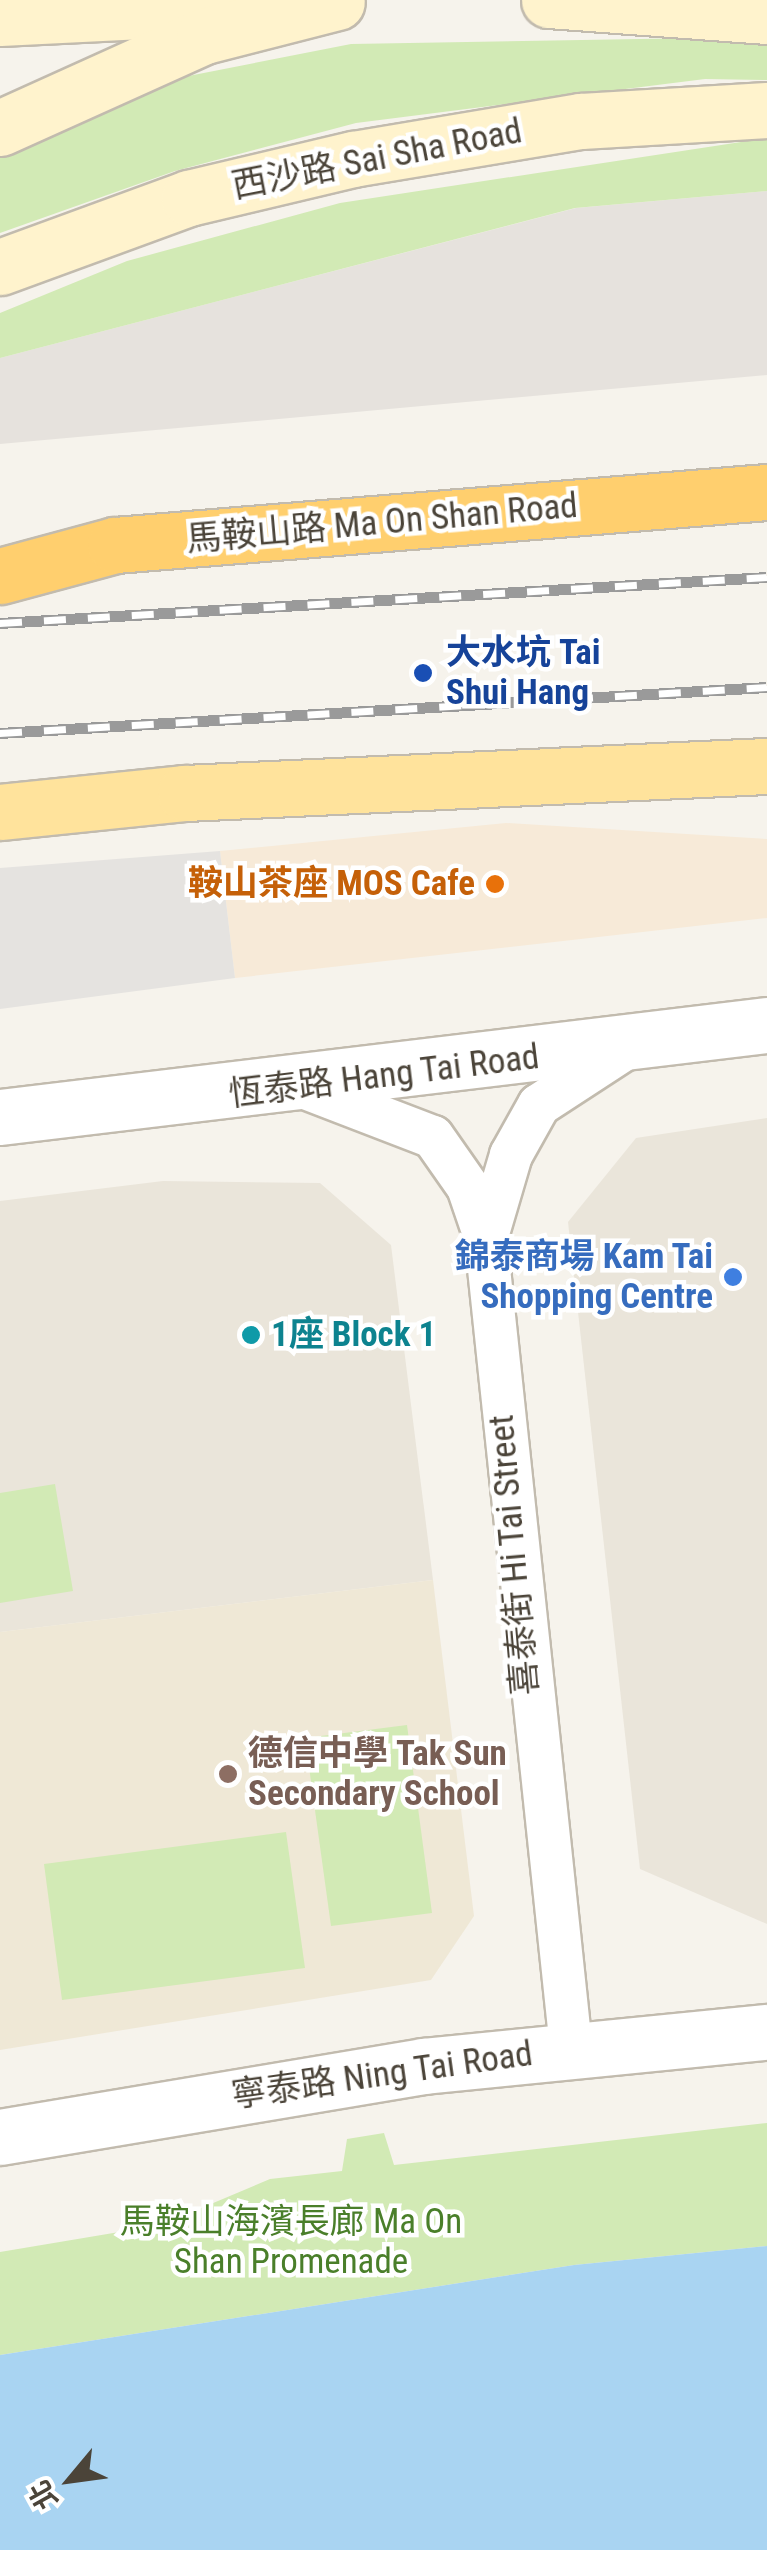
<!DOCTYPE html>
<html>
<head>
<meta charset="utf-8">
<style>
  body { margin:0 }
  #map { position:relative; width:767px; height:2550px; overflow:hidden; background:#f6f3ec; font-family:"Roboto Condensed","Noto Sans TC",sans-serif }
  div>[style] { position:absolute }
  .residential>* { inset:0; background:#eae5da }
  .commercial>* { inset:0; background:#f7ead8 }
  .industrial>* { inset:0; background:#e6e2dd }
  .education>* { inset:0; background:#efe8d6 }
  .green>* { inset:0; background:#d2eab5 }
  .parking>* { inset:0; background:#e5e3e0 }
  .water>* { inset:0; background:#a9d4f2 }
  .roads { filter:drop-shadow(2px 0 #c2bbae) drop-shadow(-2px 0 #c2bbae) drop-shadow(0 2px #c2bbae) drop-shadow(0 -2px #c2bbae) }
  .minor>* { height:42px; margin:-21px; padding:0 21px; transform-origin:21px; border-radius:21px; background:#fff }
  .tertiary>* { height:55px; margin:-27.5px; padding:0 27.5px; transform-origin:27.5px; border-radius:27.5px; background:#fff }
  .secondary>* { height:55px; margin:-27.5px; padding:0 27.5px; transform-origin:27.5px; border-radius:27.5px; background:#fff3cd }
  .primary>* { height:55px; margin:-27.5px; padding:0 27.5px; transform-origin:27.5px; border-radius:27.5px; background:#ffe39c }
  .motorway>* { height:55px; margin:-27.5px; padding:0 27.5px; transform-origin:27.5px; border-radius:27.5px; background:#ffcf6e }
  .rail>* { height:11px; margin-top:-5.5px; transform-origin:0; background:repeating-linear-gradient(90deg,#fff 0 22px,#9a9a9a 0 44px); box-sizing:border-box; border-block:2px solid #9a9a9a }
  .dots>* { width:28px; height:28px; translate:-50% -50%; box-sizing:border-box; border:5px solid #fff; border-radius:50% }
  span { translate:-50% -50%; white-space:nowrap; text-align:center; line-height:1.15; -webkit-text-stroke:9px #fff; paint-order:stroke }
  .street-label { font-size:35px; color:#4b4439 }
  .transit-label { font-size:35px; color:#164399; font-weight:700 }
  .left { translate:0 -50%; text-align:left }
  .food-label { font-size:35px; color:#c56008; font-weight:700 }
  .right { translate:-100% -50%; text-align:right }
  .shop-label { font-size:35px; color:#366cbe; font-weight:700 }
  .culture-label { font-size:35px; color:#0d838f; font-weight:700 }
  .education-label { font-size:35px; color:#785e54; font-weight:700 }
  .park-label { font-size:35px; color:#4a7f2a }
  .north { position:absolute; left:20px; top:2430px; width:100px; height:100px; -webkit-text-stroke:8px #fff; paint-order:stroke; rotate:241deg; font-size:28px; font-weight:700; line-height:40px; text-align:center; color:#4b4439 }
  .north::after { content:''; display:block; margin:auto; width:35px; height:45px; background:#4b4439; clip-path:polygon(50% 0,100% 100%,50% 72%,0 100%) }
</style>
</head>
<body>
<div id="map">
  <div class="residential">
    <div style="clip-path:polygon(767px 1118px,767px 1924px,640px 1869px,568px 1222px,636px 1138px)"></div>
    <div style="clip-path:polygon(163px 1181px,320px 1183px,391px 1245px,433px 1580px,0 1632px,0 1201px)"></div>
  </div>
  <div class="commercial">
    <div style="clip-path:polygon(506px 823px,767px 839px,767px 918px,235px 978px,220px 851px)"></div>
  </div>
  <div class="industrial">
    <div style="clip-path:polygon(767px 191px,767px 375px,0 444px,0 358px,576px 208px)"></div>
  </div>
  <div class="education">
    <div style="clip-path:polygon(433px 1580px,474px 1916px,431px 1980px,0 2050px,0 1632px)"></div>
  </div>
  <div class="green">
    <div style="clip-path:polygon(699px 38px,767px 45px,767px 80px,705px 79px,356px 123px,175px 171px,0 233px,0 151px,168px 80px,351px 44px)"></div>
    <div style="clip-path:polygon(767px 138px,767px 191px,575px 208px,0 358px,0 313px,127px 261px,340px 203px)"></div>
    <div style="clip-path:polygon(55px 1484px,73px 1591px,0 1603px,0 1493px)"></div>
    <div style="clip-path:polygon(407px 1725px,432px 1913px,331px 1926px,305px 1738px)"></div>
    <div style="clip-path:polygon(286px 1832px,305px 1968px,62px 2000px,44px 1864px)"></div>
    <div style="clip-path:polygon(767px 2123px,767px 2246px,574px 2265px,0 2355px,0 2252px,161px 2225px,270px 2179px,342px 2171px,347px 2139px,384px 2133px,394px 2165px)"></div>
  </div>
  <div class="parking">
    <div style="clip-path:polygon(220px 851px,235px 978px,0 1009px,0 868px)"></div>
  </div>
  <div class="water">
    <div style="clip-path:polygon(767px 2246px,767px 2550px,0 2550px,0 2355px,574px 2265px)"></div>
  </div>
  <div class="roads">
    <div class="minor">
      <div style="left:300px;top:1086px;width:142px;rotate:21deg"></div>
      <div style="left:433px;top:1137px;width:61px;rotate:55deg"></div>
      <div style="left:468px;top:1187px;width:56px;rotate:71.2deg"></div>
      <div style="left:486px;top:1240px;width:812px;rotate:83.99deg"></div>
      <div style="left:486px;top:1240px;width:89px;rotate:-73.6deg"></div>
      <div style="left:511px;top:1155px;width:57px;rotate:-60.8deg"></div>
      <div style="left:539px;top:1105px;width:103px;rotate:-33.1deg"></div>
    </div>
    <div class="tertiary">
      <div style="left:0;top:1117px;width:772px;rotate:-6.84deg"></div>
      <div style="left:0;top:2137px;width:430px;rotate:-9.5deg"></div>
      <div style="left:424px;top:2066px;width:345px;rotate:-5.7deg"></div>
    </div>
    <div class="secondary">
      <div style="left:549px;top:0;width:219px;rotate:4.2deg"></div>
      <div style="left:0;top:18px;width:243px;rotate:-2.8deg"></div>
      <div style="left:0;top:128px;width:224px;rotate:-24.3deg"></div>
      <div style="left:204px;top:36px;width:137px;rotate:-14.3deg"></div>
      <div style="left:0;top:267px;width:201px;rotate:-20.1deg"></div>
      <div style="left:189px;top:198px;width:169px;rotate:-13.4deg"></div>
      <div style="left:353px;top:159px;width:231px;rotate:-9.5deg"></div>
      <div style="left:581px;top:121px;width:186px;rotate:-3.4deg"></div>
    </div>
    <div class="primary">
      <div style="left:0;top:812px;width:186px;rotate:-5.9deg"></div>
      <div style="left:185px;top:793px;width:583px;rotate:-2.66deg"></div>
    </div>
    <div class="motorway">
      <div style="left:0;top:576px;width:119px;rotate:-15.1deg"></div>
      <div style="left:115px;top:545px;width:654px;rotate:-4.65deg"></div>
    </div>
  </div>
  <div class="rail">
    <div style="left:0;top:623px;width:768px;rotate:-3.43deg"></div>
    <div style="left:0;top:733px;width:768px;rotate:-3.43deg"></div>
  </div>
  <div class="dots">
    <div style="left:423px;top:673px;background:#1a4fb4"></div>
    <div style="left:495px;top:884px;background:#e8710a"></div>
    <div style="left:733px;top:1277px;background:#3f7fe0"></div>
    <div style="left:251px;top:1335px;background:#0f9aa8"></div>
    <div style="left:228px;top:1774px;background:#8d6e63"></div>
  </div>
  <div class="street-label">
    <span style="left:377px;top:159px;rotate:-11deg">西沙路 Sai Sha Road</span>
    <span style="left:382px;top:523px;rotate:-5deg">馬鞍山路 Ma On Shan Road</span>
    <span style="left:384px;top:1076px;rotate:-7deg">恆泰路 Hang Tai Road</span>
    <span style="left:514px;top:1555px;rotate:-95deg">喜泰街 Hi Tai Street</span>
    <span style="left:382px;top:2075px;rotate:-8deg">寧泰路 Ning Tai Road</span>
  </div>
  <div class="transit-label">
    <span class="left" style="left:446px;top:673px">大水坑 Tai<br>Shui Hang</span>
  </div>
  <div class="food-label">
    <span class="right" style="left:475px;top:884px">鞍山茶座 MOS Cafe</span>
  </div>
  <div class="shop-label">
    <span class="right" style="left:713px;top:1277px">錦泰商場 Kam Tai<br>Shopping Centre</span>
  </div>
  <div class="culture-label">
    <span class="left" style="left:271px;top:1335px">1座 Block 1</span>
  </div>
  <div class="education-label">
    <span class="left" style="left:248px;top:1774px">德信中學 Tak Sun<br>Secondary School</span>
  </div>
  <div class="park-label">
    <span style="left:291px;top:2242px">馬鞍山海濱長廊 Ma On<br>Shan Promenade</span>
  </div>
  <div class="north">北</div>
</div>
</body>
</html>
